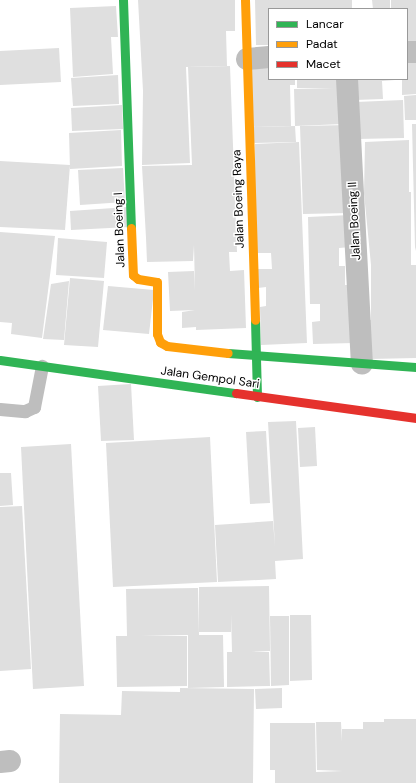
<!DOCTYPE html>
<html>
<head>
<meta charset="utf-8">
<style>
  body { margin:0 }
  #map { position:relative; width:416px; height:783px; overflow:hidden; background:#fff; font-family:"DM Sans",sans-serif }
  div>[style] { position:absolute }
  .building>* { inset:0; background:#dfdfdf }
  .lane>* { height:13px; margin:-6.5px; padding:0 6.5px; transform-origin:6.5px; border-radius:6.5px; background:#bebebe }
  .street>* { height:22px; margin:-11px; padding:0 11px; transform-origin:11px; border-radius:11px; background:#bebebe }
  .fast>* { height:9px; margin:-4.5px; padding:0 4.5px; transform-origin:4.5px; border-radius:4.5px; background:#30b455 }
  .slow>* { height:9px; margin:-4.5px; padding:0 4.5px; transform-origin:4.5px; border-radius:4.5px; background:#ff9f0a }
  .jam>* { height:9px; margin:-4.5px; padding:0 4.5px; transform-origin:4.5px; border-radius:4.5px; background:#e5322d }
  span { translate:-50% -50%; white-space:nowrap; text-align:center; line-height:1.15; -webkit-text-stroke:3px #fff; paint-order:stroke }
  .street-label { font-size:12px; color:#000 }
  .legend { position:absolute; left:268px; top:8px; width:140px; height:72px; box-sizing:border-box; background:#fff; border:1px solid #999; margin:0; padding:5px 7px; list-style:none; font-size:12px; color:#000 }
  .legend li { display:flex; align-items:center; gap:8px; height:20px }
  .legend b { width:20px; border:1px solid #999 }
</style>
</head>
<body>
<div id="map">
  <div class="building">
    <div style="clip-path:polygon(138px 0,235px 0,235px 31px,226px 31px,227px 66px,186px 67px,190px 163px,142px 165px,143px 91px)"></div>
    <div style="clip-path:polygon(255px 0,297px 0,297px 9px,269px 9px,269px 45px,256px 45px)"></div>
    <div style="clip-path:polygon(297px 0,352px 0,352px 9px,297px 9px)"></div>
    <div style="clip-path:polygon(372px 0,390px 0,390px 9px,373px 9px)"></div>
    <div style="clip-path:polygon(391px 0,416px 0,416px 41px,407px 41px,407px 9px,391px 9px)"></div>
    <div style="clip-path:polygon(116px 6px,118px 37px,111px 37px,113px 74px,73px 77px,70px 8px)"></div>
    <div style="clip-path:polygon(59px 48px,61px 82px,0 85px,0 51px)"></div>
    <div style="clip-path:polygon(407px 60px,416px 60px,416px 94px,402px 95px,402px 79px,407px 79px)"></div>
    <div style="clip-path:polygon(251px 61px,269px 61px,269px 79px,295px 79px,295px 85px,290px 85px,291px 126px,249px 127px)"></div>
    <div style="clip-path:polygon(230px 66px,237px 252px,229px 252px,230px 271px,244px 270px,246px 328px,196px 330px,196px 327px,182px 328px,182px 312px,195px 310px,170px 311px,168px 272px,194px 271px,195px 291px,194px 245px,193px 261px,147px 262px,146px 238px,156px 237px,146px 238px,142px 166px,192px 165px,188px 67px)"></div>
    <div style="clip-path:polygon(118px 75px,119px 104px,73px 106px,71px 78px)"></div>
    <div style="clip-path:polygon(297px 79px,343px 79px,343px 124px,295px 126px,294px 89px,334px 88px,297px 88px)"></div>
    <div style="clip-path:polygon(351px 79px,395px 79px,395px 80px,382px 81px,383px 99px,355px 100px)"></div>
    <div style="clip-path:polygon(416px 95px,416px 120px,405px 120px,404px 96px)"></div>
    <div style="clip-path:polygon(403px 100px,404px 138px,357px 139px,356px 102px)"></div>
    <div style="clip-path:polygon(122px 105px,123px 129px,72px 131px,71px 108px)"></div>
    <div style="clip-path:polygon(412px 124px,416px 124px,416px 251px,415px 247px)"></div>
    <div style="clip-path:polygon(348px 125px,349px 213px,303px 214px,300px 126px)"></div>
    <div style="clip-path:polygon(295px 126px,296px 142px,250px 143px,249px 127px)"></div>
    <div style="clip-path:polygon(121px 130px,122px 166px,70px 169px,69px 133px)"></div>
    <div style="clip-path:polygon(409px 140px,409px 192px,404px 192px,411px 192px,411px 265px,416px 265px,416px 358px,370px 359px,369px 320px,384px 320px,371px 320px,371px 265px,364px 193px,365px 142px)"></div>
    <div style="clip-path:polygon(299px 142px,307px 343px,261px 345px,260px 307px,266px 306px,266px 287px,258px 288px,257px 269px,272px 269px,271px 253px,253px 253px,255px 144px)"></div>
    <div style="clip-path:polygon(0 161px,70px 165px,65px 230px,0 227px)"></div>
    <div style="clip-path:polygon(123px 168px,125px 202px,80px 205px,78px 170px)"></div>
    <div style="clip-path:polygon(128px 207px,129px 227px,71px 230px,70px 211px)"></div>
    <div style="clip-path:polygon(350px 215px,351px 247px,339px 248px,339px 266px,345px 266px,345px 285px,352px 285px,354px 343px,313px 344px,312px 322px,320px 321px,320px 304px,310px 304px,308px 217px)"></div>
    <div style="clip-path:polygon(0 232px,55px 236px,42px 338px,11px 334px,12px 323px,0 322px)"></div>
    <div style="clip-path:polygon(58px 238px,107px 242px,104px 278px,56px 275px)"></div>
    <div style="clip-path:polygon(70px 278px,104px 281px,98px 347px,64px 345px)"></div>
    <div style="clip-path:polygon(69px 281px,64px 340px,43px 339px,51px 284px)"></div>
    <div style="clip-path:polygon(108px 286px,154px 290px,149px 334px,103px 330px)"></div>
    <div style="clip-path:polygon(131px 384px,134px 440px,101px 441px,98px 386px)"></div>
    <div style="clip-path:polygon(296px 421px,303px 559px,275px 561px,276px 579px,218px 582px,215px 525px,273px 521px,275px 547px,268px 422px)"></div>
    <div style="clip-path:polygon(315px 427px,317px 466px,300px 467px,298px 428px)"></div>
    <div style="clip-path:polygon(266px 431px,270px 503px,250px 504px,246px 432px)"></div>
    <div style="clip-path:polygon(210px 437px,217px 582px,113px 587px,106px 443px)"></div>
    <div style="clip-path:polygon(71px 444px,84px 686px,33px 689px,21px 447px)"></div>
    <div style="clip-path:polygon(0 473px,11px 473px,13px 505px,0 506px)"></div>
    <div style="clip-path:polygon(22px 506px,31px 669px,0 671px,0 507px)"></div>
    <div style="clip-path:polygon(269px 586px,270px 651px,251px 651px,269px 652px,270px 686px,227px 687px,227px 652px,232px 652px,231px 614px,231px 632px,199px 632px,199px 587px)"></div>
    <div style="clip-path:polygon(198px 588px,199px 635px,141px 635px,187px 636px,187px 686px,117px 687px,116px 636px,127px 636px,126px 589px)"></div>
    <div style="clip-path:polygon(290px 615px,311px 615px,312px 680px,290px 681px)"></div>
    <div style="clip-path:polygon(270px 616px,289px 616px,289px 685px,271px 686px)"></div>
    <div style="clip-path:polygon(188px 635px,223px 635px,224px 687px,188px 688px)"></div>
    <div style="clip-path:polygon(180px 688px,254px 689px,253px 783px,59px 783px,60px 714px,121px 715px,122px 691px,180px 692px)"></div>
    <div style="clip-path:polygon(282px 688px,282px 708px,256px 709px,255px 689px)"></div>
    <div style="clip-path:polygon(384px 719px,416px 719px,416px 783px,275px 783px,275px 770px,270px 770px,270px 723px,315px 723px,316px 772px,343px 771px,317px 770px,316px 722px,341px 722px,342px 742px,342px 729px,363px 729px,363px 722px,384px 722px)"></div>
  </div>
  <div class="lane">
    <div style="left:0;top:409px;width:25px;rotate:5deg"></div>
    <div style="left:25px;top:411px;width:10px;rotate:-24deg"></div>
    <div style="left:34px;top:407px;width:42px;rotate:-79deg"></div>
  </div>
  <div class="street">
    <div style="left:407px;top:52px;width:9px"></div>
    <div style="left:247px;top:59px;width:22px;rotate:-5deg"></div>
    <div style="left:347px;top:79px;width:285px;rotate:87deg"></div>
    <div style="left:0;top:762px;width:10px;rotate:-6deg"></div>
  </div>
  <div class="fast">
    <div style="left:123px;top:0;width:228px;rotate:88deg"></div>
    <div style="left:255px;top:320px;width:77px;rotate:88.5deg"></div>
    <div style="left:228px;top:353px;width:189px;rotate:4.3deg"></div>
    <div style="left:0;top:360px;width:238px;rotate:8deg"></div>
  </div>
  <div class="slow">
    <div style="left:245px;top:0;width:320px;rotate:88.2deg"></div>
    <div style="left:131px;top:228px;width:47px;rotate:87.6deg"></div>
    <div style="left:133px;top:275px;width:6px;rotate:39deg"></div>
    <div style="left:138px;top:279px;width:19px;rotate:9deg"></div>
    <div style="left:157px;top:282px;width:52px;rotate:90deg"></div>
    <div style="left:157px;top:334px;width:9px;rotate:69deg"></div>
    <div style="left:160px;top:342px;width:8px;rotate:30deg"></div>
    <div style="left:167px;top:346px;width:61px;rotate:6.5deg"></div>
  </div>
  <div class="jam">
    <div style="left:236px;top:393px;width:182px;rotate:7.9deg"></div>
  </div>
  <div class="street-label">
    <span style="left:239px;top:199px;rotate:-92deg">Jalan Boeing Raya</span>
    <span style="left:355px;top:221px;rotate:-93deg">Jalan Boeing II</span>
    <span style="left:120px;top:230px;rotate:-92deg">Jalan Boeing I</span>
    <span style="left:210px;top:378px;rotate:8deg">Jalan Gempol Sari</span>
  </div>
  <ul class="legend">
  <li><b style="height:5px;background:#30b455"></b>Lancar</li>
  <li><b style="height:5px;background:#ff9f0a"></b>Padat</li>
  <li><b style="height:5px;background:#e5322d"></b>Macet</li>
  </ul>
</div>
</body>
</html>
